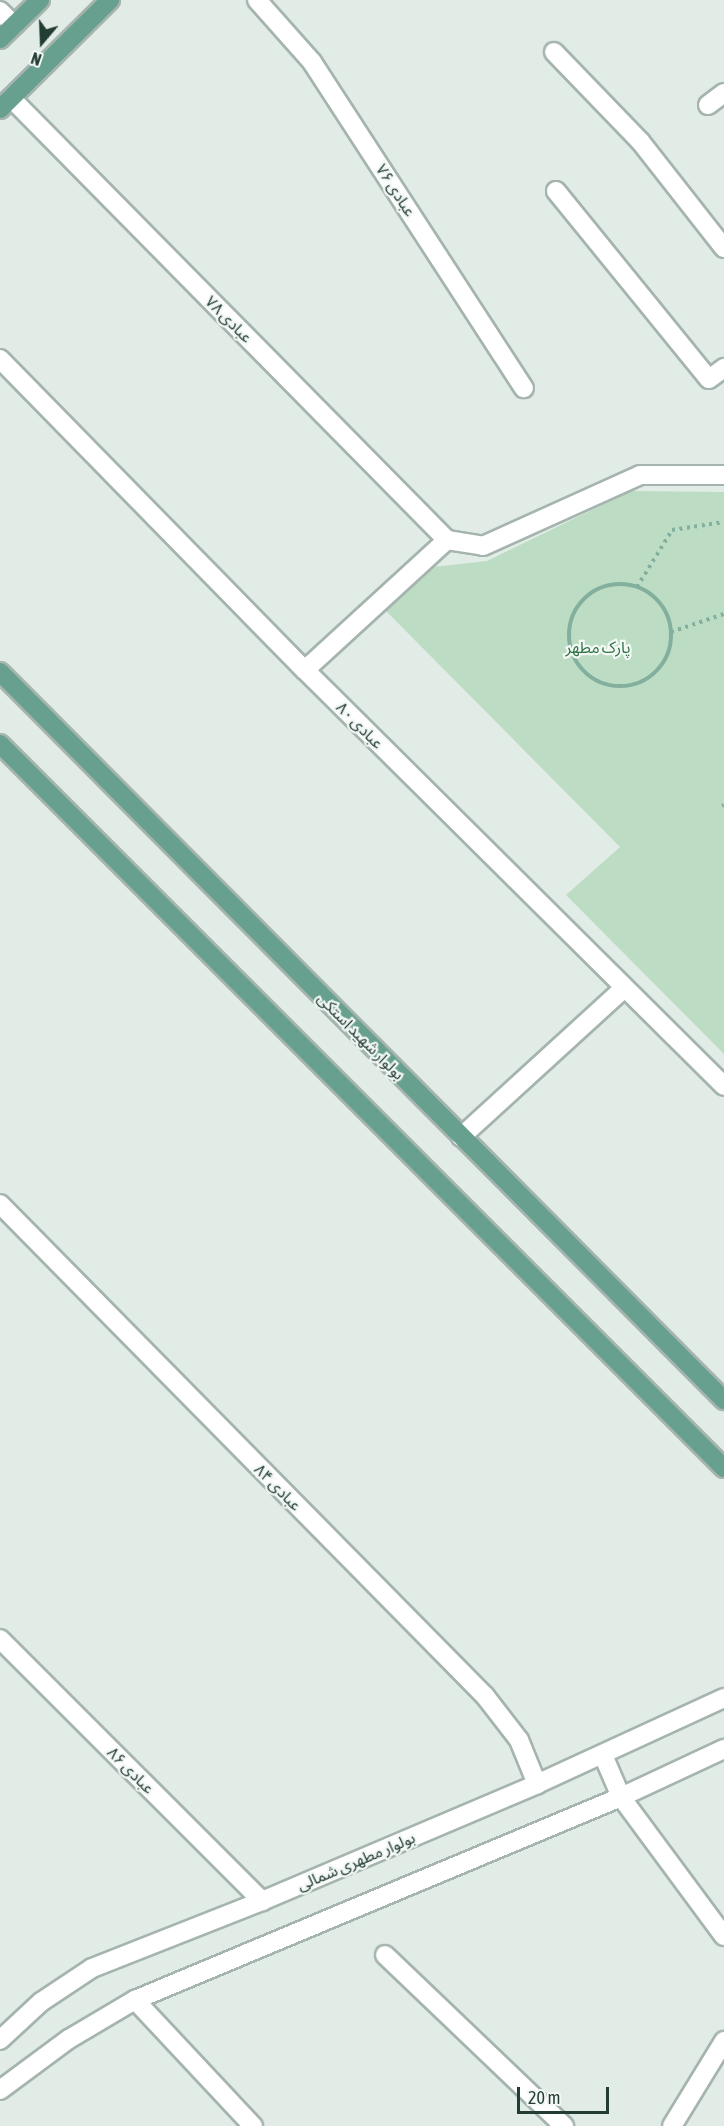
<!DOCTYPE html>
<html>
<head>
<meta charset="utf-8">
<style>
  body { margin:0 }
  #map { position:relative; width:724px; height:2126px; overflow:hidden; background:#e2ece7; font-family:"Asap Condensed","Noto Sans Arabic",sans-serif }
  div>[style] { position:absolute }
  .green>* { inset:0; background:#bcdcc3 }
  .path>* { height:4px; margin-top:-2px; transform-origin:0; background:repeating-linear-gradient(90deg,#83af9f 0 3px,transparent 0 7.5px) }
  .path>.ring { margin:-2px; padding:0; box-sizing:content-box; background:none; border:4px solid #83af9f; border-radius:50% }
  .roads { filter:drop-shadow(2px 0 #a5b4ae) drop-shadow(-2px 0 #a5b4ae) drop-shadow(0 2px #a5b4ae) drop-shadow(0 -2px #a5b4ae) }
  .minor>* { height:18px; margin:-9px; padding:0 9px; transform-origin:9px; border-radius:9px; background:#fff }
  .major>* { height:18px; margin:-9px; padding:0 9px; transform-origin:9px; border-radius:9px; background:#68a08f }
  span { translate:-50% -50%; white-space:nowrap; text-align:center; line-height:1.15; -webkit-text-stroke:4.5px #f3f8f5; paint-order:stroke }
  .street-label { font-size:16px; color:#233c34 }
  .park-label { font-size:16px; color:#2e7245 }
  .north { position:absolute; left:12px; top:12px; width:60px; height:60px; -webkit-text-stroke:4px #f3f8f5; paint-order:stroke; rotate:199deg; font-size:16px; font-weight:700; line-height:24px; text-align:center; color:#233c34 }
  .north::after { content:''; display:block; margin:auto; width:21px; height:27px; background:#233c34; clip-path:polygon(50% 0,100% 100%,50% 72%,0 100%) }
  .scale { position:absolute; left:517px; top:2087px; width:92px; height:27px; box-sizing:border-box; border:3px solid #233c34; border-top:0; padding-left:8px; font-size:18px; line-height:21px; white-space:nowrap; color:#233c34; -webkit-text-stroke:4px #f3f8f5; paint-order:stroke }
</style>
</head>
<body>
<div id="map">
  <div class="green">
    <div style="clip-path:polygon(631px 491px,724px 492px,724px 1054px,566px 895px,620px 847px,386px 611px,433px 567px,487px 561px)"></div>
  </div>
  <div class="path">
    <div class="ring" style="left:569px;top:584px;width:98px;height:98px"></div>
    <div style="left:637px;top:587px;width:67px;rotate:-58.4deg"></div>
    <div style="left:672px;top:530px;width:53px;rotate:-8.7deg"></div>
    <div style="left:671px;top:632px;width:56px;rotate:-18.8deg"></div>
    <div style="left:722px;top:806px;width:2px;rotate:-27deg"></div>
  </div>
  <div class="roads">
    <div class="minor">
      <div style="left:257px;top:0;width:83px;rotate:48.4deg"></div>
      <div style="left:312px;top:62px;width:389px;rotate:57deg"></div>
      <div style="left:0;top:11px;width:20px;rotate:45deg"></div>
      <div style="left:554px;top:52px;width:124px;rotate:46deg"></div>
      <div style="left:640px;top:141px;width:136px;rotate:51.9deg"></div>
      <div style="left:11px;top:98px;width:621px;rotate:45.39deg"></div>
      <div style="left:708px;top:105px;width:20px;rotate:-37deg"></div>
      <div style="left:556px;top:191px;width:242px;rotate:50.9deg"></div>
      <div style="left:709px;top:379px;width:19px;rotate:-36deg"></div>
      <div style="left:0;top:359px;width:436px;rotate:45.6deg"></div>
      <div style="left:305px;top:670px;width:590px;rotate:44.79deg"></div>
      <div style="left:305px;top:670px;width:193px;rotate:-42.5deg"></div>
      <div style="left:447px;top:540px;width:36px;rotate:9deg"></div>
      <div style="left:483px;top:546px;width:172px;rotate:-24.3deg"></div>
      <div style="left:640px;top:475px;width:84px"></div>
      <div style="left:461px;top:1137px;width:221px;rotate:-42.4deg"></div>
      <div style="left:0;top:1204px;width:691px;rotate:45.41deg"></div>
      <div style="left:485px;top:1696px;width:56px;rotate:52.3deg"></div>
      <div style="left:519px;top:1740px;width:48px;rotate:67.8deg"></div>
      <div style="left:0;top:1639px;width:371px;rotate:45deg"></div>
      <div style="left:603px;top:1755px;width:46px;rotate:66.8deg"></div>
      <div style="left:621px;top:1797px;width:173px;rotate:53.5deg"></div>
      <div style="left:385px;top:1955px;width:248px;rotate:43.7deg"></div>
      <div style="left:135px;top:2000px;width:173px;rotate:46.9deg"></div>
      <div style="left:0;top:2040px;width:56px;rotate:-42.8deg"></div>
      <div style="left:41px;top:2002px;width:61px;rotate:-33.7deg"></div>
      <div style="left:92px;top:1968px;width:183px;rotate:-21.5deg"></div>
      <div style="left:262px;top:1901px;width:299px;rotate:-23deg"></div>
      <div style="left:537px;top:1784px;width:206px;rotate:-24.7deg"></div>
      <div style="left:0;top:2090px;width:86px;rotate:-36.5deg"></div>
      <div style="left:69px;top:2039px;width:77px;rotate:-30.6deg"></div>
      <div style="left:135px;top:2000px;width:527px;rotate:-22.67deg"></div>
      <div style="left:621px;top:1797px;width:114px;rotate:-25deg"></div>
      <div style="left:672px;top:2126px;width:100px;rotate:-58.5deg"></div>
    </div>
    <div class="major">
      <div style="left:0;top:39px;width:56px;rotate:-44.3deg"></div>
      <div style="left:0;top:109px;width:155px;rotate:-44.7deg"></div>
      <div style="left:0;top:672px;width:1027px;rotate:45.16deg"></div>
      <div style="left:0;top:744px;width:1024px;rotate:45deg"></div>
    </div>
  </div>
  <div class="street-label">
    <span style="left:396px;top:190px;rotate:57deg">عبادی ۷۶</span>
    <span style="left:229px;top:319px;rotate:45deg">عبادی ۷۸</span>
    <span style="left:360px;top:725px;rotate:45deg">عبادی ۸۰</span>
    <span style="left:361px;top:1036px;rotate:45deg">بولوار شهید استکی</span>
    <span style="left:278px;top:1487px;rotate:45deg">عبادی ۸۴</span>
    <span style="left:131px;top:1770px;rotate:45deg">عبادی ۸۶</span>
    <span style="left:356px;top:1861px;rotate:-23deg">بولوار مطهری شمالی</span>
  </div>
  <div class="park-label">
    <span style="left:598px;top:647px">پارک مطهر</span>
  </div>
  <div class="north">N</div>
  <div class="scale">20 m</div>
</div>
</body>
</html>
